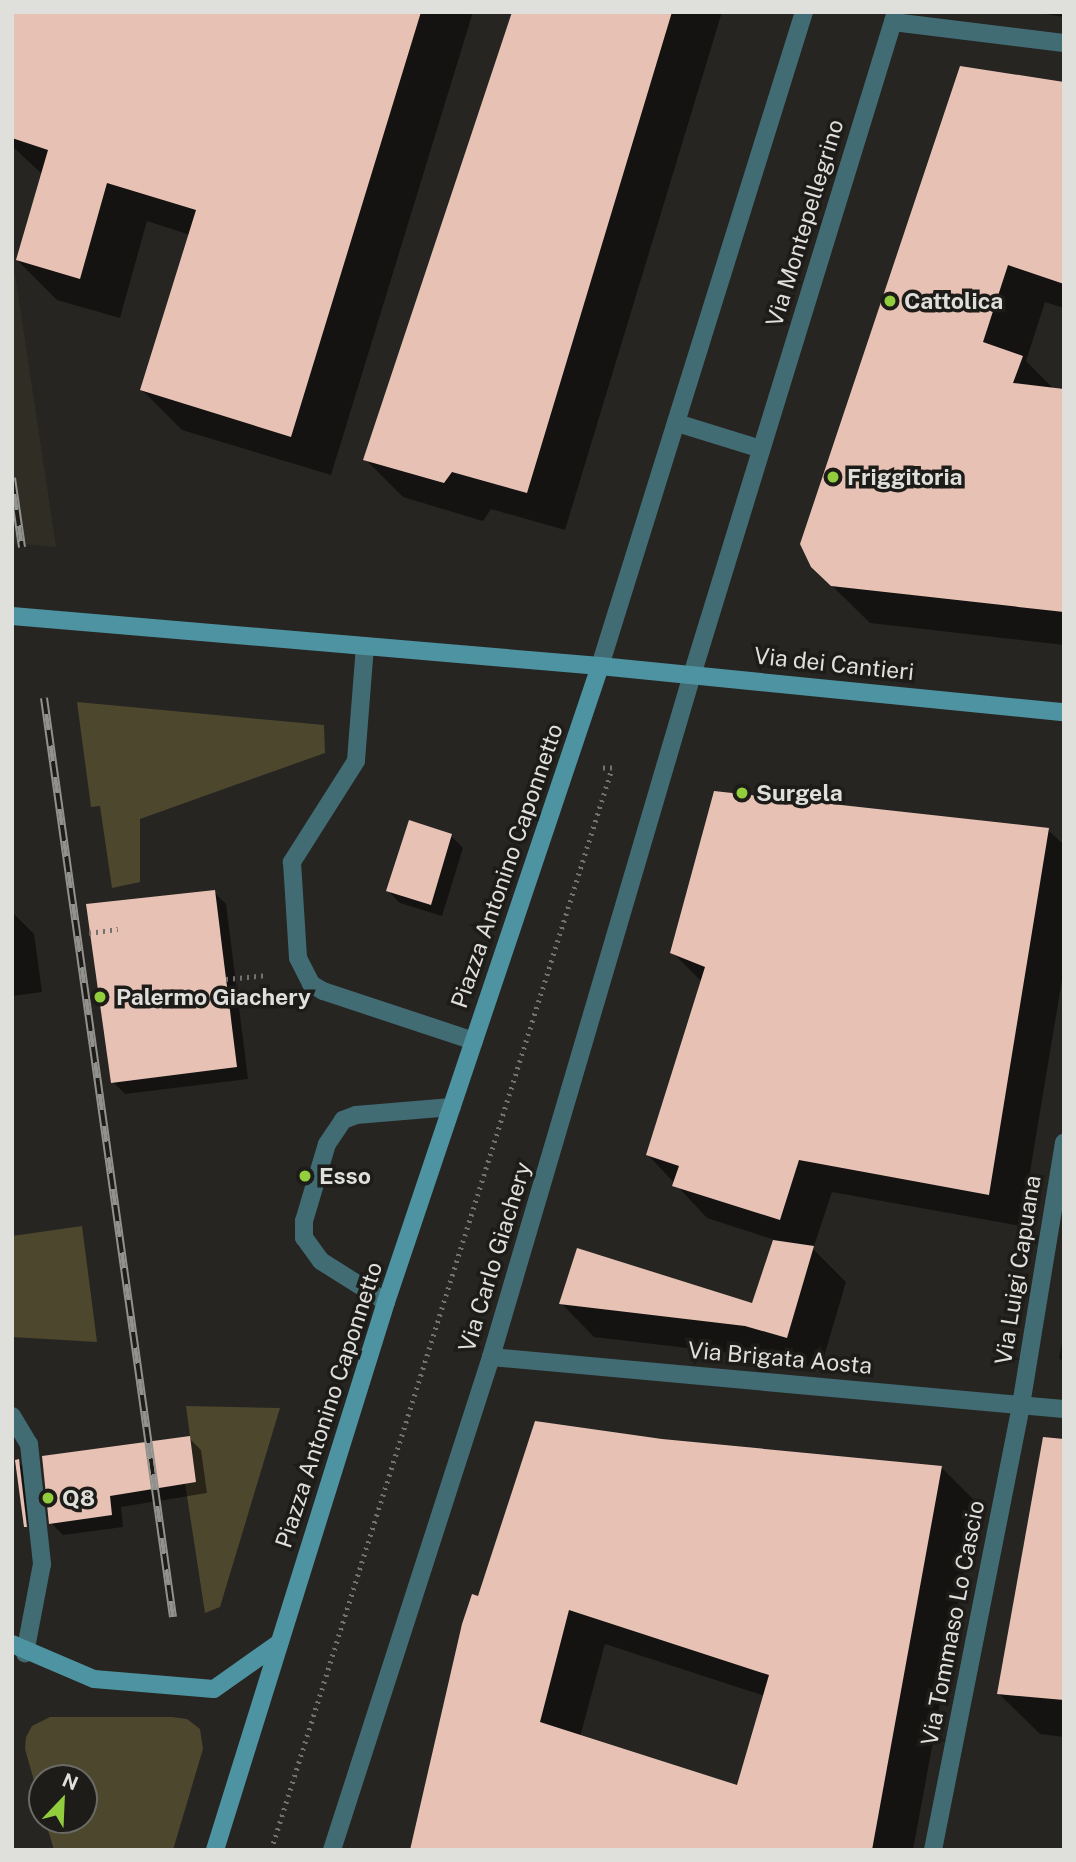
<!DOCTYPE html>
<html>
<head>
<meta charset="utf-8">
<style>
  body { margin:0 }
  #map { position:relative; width:1076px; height:1862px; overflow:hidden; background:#262522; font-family:"Public Sans",sans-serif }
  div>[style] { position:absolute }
  .built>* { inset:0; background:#302e24 }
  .green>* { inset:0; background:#4c472d }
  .shadow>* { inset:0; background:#0007 }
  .building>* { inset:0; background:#e7c2b4 }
  .path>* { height:4.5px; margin-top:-2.25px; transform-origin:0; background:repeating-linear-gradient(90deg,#73726f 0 2px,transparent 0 7px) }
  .service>* { height:18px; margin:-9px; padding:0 9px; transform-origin:9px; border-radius:9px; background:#426c74 }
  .minor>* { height:18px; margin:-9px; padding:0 9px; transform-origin:9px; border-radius:9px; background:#426c74 }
  .tertiary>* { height:18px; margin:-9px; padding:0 9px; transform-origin:9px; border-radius:9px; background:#426c74 }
  .secondary>* { height:18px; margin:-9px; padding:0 9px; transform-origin:9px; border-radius:9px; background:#4e93a1 }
  .rail>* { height:8px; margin-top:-4px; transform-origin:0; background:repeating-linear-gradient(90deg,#1d1c18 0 16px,#91918e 0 32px); box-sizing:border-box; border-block:2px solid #91918e }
  .dots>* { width:19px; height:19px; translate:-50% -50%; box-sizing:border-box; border:4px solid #1d1c18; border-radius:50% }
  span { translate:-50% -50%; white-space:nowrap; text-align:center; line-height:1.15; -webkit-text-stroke:7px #1d1c18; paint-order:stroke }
  .street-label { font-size:23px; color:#dfdfdc }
  .poi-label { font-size:23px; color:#dfdfdc; font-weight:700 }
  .left { translate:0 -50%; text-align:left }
  .frame { position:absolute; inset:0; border:14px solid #dfdfdc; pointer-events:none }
  .north { position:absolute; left:28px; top:1764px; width:70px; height:70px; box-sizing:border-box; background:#1d1c18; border:2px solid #6b6a66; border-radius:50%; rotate:23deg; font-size:19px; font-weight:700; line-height:28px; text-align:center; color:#dfdfdc }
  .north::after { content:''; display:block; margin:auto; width:24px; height:32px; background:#92cd3e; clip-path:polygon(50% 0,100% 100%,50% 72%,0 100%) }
</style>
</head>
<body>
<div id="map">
  <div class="built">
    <div style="clip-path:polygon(12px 254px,56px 547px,12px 543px)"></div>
  </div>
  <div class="green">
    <div style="clip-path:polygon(77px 702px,324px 725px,325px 753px,140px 819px,140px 882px,112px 888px,100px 806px,91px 807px)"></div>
    <div style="clip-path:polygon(82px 1226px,97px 1342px,12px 1337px,12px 1236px)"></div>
    <div style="clip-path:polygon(186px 1406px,280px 1408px,220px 1607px,205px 1613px,185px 1483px,196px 1482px)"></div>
    <div style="clip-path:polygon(50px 1717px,172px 1717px,187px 1719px,200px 1729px,203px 1749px,173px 1850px,54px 1850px,45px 1820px,84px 1820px,84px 1778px,42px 1778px,42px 1809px,25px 1749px,26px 1737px,32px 1726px)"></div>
  </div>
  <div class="shadow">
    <div style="clip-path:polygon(12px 12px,473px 12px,331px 475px,182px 430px,142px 390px,190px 235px,147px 221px,120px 318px,57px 300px,17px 260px,42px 174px,12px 146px)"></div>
    <div style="clip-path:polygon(514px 12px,722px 12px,565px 530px,491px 509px,483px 521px,403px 497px,365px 459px)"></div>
    <div style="clip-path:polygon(1032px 12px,1064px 12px,1064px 17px)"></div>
    <div style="clip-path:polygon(1064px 84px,1064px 308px,1045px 302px,1026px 361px,1054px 389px,1064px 391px,1064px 645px,870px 623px,812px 566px)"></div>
    <div style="clip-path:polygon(1048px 830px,1064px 845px,1064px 968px,1021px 1226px,832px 1192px,813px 1249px,846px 1282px,820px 1370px,780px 1359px,594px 1337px,561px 1303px,753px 1306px,775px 1240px,707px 1218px,648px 1155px,702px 982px,672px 952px)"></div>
    <div style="clip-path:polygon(451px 836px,463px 848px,442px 916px,400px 903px,388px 891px)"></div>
    <div style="clip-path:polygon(214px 892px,226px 904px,248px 1079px,125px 1094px,113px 1082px)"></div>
    <div style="clip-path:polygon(12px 912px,34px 934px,42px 992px,12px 996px)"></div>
    <div style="clip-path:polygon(1064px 1332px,1064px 1363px,1059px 1358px)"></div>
    <div style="clip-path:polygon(189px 1438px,201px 1450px,207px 1493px,121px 1507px,123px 1527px,63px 1535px,51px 1523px)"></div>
    <div style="clip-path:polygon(evenodd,662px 1441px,941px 1467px,977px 1503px,913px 1850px,413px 1850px,479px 1598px,662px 1441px,605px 1644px,765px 1696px,738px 1787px,580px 1737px,605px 1644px)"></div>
    <div style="clip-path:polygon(17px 1461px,30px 1473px,37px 1535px,28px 1526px)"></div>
    <div style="clip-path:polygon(1064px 1463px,1064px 1737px,1040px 1734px,998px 1693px)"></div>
  </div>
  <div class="building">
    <div style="clip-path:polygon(12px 12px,421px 12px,291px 437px,140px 390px,196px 210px,107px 183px,80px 279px,16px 260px,48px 150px,12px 138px)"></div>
    <div style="clip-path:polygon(512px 12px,672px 12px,527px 493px,452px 472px,444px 483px,363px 460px)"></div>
    <div style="clip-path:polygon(960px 66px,1064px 82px,1064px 284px,1008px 265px,983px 342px,1023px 356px,1013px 383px,1064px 389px,1064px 612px,831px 586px,811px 567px,800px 544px)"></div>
    <div style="clip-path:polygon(714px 791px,1049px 828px,989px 1195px,799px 1160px,780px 1220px,672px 1186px,679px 1166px,646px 1155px,705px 967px,670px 953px)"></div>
    <div style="clip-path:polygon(409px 820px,452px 834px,431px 905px,386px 891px)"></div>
    <div style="clip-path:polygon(215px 890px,237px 1067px,111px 1083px,86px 904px)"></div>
    <div style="clip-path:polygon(773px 1240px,814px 1246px,787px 1338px,745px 1326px,559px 1304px,577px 1248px,752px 1303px)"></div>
    <div style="clip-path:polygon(evenodd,535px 1421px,662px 1439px,942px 1466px,872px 1850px,410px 1850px,462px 1624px,472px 1594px,478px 1596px,535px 1421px,569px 1610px,769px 1675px,737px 1785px,540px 1722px,569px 1610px)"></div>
    <div style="clip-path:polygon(190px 1436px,196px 1482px,110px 1496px,112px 1515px,49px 1524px,42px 1456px)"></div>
    <div style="clip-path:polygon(1043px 1437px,1064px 1439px,1064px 1700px,997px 1694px)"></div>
    <div style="clip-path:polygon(19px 1459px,27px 1527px,24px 1527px,15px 1460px)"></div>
  </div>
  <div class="path">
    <div style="left:89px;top:933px;width:29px;rotate:-8deg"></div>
    <div style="left:226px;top:979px;width:42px;rotate:-5.4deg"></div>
    <div style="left:271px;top:1850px;width:1134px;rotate:-72.51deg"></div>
    <div style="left:612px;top:768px;width:10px;rotate:180deg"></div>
  </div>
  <div class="service">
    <div style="left:365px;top:646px;width:115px;rotate:94.5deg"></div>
    <div style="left:356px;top:761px;width:120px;rotate:122.4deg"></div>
    <div style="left:292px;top:862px;width:96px;rotate:86.4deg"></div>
    <div style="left:298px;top:958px;width:29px;rotate:63deg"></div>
    <div style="left:311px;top:984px;width:14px;rotate:30deg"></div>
    <div style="left:323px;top:991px;width:159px;rotate:18.3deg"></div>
    <div style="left:386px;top:1302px;width:77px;rotate:-147.8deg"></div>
    <div style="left:321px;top:1261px;width:29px;rotate:-126deg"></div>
    <div style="left:304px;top:1238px;width:17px;rotate:-90deg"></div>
    <div style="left:304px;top:1221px;width:80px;rotate:-73.4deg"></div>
    <div style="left:327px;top:1144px;width:29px;rotate:-56deg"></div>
    <div style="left:343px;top:1120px;width:14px;rotate:-21deg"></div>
    <div style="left:356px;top:1115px;width:96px;rotate:-4.8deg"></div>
    <div style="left:12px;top:1416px;width:33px;rotate:59deg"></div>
    <div style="left:29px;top:1444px;width:121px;rotate:83.8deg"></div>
    <div style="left:42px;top:1564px;width:91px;rotate:100.8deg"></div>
  </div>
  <div class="minor">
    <div style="left:893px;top:22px;width:172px;rotate:7deg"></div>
    <div style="left:491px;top:1357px;width:575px;rotate:5.19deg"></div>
    <div style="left:332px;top:1850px;width:518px;rotate:-72.12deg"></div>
    <div style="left:491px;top:1357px;width:711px;rotate:-73.58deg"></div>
    <div style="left:933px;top:1850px;width:454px;rotate:-78.8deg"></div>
    <div style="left:1021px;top:1405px;width:266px;rotate:-80.7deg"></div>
  </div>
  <div class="tertiary">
    <div style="left:677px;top:423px;width:88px;rotate:17.2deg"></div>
    <div style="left:600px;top:666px;width:685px;rotate:-72.68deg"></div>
    <div style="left:692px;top:675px;width:694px;rotate:-72.9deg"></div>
  </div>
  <div class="secondary">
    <div style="left:12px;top:616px;width:590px;rotate:4.86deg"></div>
    <div style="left:600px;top:666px;width:466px;rotate:5.7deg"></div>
    <div style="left:12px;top:1644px;width:89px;rotate:23.1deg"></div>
    <div style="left:94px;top:1679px;width:120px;rotate:4.8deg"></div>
    <div style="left:214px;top:1689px;width:80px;rotate:-35.3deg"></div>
    <div style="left:215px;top:1850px;width:574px;rotate:-72.67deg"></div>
    <div style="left:386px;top:1302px;width:671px;rotate:-71.4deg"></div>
  </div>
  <div class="rail">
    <div style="left:12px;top:478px;width:70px;rotate:81.8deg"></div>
    <div style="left:44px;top:698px;width:928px;rotate:82.01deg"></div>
  </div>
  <div class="dots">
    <div style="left:890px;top:301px;background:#92cd3e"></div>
    <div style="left:833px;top:477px;background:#92cd3e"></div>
    <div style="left:742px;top:793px;background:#92cd3e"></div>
    <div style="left:100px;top:997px;background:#92cd3e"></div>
    <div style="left:305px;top:1176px;background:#92cd3e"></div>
    <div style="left:48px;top:1498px;background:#92cd3e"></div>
  </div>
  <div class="street-label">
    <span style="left:805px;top:223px;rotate:-73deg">Via Montepellegrino</span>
    <span style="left:834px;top:664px;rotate:6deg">Via dei Cantieri</span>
    <span style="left:507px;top:866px;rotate:-71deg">Piazza Antonino Caponnetto</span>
    <span style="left:495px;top:1257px;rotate:-73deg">Via Carlo Giachery</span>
    <span style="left:1018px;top:1270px;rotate:-81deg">Via Luigi Capuana</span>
    <span style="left:780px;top:1358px;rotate:5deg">Via Brigata Aosta</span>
    <span style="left:329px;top:1405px;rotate:-72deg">Piazza Antonino Caponnetto</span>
    <span style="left:953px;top:1623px;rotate:-79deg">Via Tommaso Lo Cascio</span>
  </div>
  <div class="poi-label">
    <span class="left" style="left:904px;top:301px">Cattolica</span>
    <span class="left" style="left:847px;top:477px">Friggitoria</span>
    <span class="left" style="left:756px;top:793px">Surgela</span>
    <span class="left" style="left:116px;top:997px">Palermo Giachery</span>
    <span class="left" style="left:319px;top:1176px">Esso</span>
    <span class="left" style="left:62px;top:1498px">Q8</span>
  </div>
  <div class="frame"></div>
  <div class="north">N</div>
</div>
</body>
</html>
